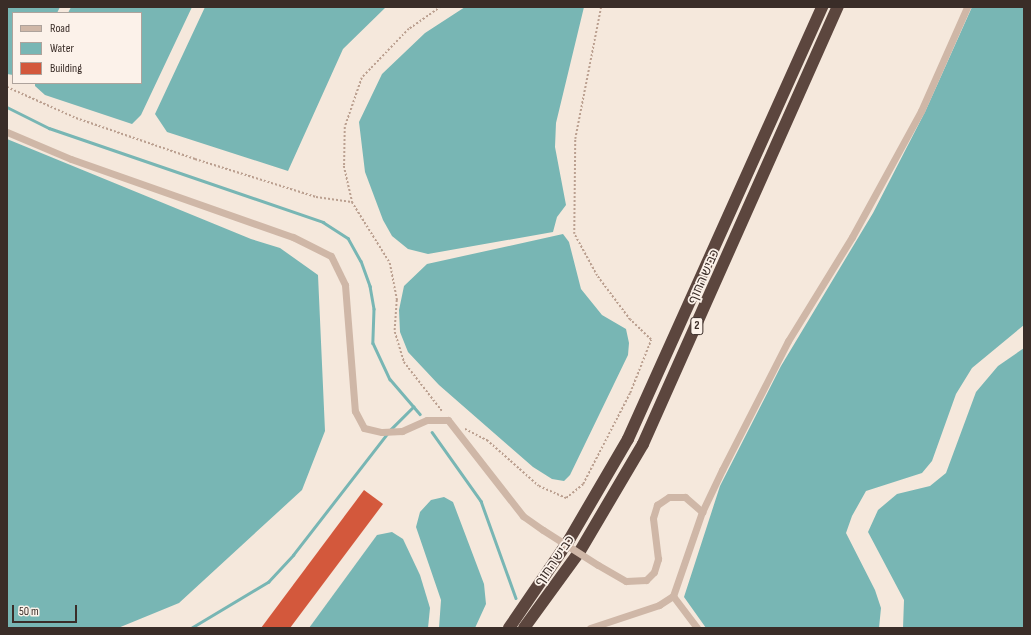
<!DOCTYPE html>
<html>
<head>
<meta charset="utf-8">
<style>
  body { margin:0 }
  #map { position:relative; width:1031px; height:635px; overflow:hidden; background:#f5e8dc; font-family:"Sofia Sans Condensed","Noto Sans Hebrew",sans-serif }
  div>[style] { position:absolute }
  .water>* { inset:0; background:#78b6b4 }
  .stream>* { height:2.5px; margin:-1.25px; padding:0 1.25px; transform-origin:1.25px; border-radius:1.25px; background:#78b6b4 }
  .building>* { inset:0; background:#d3583c }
  .path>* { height:1.5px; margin-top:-0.75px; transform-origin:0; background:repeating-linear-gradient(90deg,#bba090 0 2px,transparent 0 4px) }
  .street>* { height:7px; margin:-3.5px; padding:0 3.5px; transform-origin:3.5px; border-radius:3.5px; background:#cfb7a7 }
  .highway>* { height:12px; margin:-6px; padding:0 6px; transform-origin:6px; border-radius:6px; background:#5c463e }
  .street-bridge>* { height:7px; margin:-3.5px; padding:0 3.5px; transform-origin:3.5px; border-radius:3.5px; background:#cfb7a7 }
  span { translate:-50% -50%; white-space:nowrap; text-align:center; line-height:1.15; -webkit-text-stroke:3.5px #fcf2ea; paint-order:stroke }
  .shield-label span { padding:1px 3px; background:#fcf2ea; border:1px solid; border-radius:3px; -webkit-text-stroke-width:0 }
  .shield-label { font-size:12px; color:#3a2d28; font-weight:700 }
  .street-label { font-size:13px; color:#3a2d28 }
  .frame { position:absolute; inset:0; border:8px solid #3a2d28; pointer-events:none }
  .legend { position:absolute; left:12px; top:12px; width:130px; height:72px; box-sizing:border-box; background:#fcf2ea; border:1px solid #aea39c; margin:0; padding:5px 7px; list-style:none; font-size:12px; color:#3a2d28 }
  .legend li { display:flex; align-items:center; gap:8px; height:20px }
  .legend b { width:20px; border:1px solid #aea39c }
  .scale { position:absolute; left:12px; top:605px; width:65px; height:18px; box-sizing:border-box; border:2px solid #3a2d28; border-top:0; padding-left:5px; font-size:12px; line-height:14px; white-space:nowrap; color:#3a2d28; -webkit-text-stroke:3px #fcf2ea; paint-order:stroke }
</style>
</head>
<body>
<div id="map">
  <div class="water">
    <div style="clip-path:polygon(7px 7px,60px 7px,57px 13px,13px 13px,13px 75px,7px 74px)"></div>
    <div style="clip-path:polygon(71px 7px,192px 7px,141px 115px,132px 124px,45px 95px,35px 86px,35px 83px,141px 83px,141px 13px,68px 13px)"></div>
    <div style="clip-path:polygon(205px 7px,386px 7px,343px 49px,288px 171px,167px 132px,155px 114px)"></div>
    <div style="clip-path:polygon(465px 7px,584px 7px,556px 123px,555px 147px,566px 205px,557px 217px,553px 232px,428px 254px,408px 249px,392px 236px,383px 220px,365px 172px,359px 122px,382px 74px,425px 33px)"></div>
    <div style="clip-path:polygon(972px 7px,1024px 7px,1024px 325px,972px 368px,956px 394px,932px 461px,922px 473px,866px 491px,852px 516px,846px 533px,875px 590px,881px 608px,879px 628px,706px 628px,684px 597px,720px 486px,781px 366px,873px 213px,925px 112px)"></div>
    <div style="clip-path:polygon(7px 139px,251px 239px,280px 248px,318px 275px,325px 431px,302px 490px,179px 603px,118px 628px,7px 628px)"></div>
    <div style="clip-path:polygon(563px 234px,569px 242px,581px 289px,602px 315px,626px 329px,629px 343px,628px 355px,570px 475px,564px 481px,552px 479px,533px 467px,439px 385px,408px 352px,400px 332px,399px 310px,404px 286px,427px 264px)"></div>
    <div style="clip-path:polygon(1024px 348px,1024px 628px,903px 628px,904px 600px,868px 532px,878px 510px,897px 494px,930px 486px,946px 473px,976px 392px,998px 366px)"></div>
    <div style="clip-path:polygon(444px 497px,453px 502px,484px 584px,486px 604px,475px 628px,439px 628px,441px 600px,416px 527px,420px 512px,431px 500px)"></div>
    <div style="clip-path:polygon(392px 532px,403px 539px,420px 575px,430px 608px,428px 628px,309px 628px,377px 535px)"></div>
  </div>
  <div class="stream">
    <div style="left:7px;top:107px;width:47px;rotate:26.6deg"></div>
    <div style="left:49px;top:128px;width:290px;rotate:18.9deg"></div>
    <div style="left:323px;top:222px;width:30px;rotate:33deg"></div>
    <div style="left:348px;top:238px;width:26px;rotate:61deg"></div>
    <div style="left:361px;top:261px;width:27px;rotate:70deg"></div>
    <div style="left:370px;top:286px;width:23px;rotate:80deg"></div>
    <div style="left:374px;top:309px;width:34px;rotate:92deg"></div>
    <div style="left:373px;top:343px;width:40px;rotate:65deg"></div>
    <div style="left:390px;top:379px;width:46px;rotate:49.4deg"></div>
    <div style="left:390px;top:430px;width:33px;rotate:-45deg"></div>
    <div style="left:432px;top:432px;width:85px;rotate:54.6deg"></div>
    <div style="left:481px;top:501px;width:103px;rotate:70.2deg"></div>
    <div style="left:191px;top:628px;width:90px;rotate:-30.9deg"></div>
    <div style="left:268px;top:582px;width:37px;rotate:-47deg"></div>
    <div style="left:293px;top:555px;width:153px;rotate:-52.2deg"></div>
  </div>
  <div class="building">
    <div style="clip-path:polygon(364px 490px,383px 504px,290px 628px,261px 628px)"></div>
  </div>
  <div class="path">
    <div style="left:441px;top:7px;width:39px;rotate:145deg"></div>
    <div style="left:409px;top:29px;width:68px;rotate:133.8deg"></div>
    <div style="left:362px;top:78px;width:52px;rotate:109.1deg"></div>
    <div style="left:345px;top:127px;width:39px;rotate:91deg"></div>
    <div style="left:344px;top:166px;width:37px;rotate:77deg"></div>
    <div style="left:352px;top:202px;width:72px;rotate:58.1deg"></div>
    <div style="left:390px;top:263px;width:38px;rotate:79deg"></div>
    <div style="left:397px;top:300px;width:32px;rotate:94deg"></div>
    <div style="left:395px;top:332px;width:31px;rotate:73deg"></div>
    <div style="left:404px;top:362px;width:62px;rotate:52.2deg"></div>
    <div style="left:7px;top:87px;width:76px;rotate:24.2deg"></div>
    <div style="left:76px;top:118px;width:126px;rotate:19deg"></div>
    <div style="left:195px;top:159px;width:127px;rotate:17.4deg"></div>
    <div style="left:316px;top:197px;width:36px;rotate:8deg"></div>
    <div style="left:465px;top:429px;width:25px;rotate:27deg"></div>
    <div style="left:487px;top:440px;width:69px;rotate:41.5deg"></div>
    <div style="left:539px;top:486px;width:30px;rotate:24deg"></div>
    <div style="left:566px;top:498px;width:22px;rotate:-39deg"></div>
    <div style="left:583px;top:484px;width:102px;rotate:-62.7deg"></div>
    <div style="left:630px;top:393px;width:57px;rotate:-68.4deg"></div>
    <div style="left:651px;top:340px;width:29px;rotate:-136deg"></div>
    <div style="left:630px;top:320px;width:55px;rotate:-126.9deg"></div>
    <div style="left:597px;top:276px;width:48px;rotate:-118.7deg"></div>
    <div style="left:574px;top:234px;width:95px;rotate:-89.4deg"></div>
    <div style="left:575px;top:139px;width:135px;rotate:-78.9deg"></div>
  </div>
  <div class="street">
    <div style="left:7px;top:132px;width:69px;rotate:22.9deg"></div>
    <div style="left:71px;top:159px;width:235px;rotate:19.4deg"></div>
    <div style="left:293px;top:237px;width:42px;rotate:26.6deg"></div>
    <div style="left:331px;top:256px;width:32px;rotate:64deg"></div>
    <div style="left:345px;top:285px;width:126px;rotate:85.5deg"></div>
    <div style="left:355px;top:411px;width:19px;rotate:62deg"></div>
    <div style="left:364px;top:428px;width:18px;rotate:13deg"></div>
    <div style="left:382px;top:432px;width:20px;rotate:-3deg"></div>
    <div style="left:402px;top:431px;width:27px;rotate:-24deg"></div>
    <div style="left:427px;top:420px;width:21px"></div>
    <div style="left:448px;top:420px;width:122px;rotate:52deg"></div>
    <div style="left:523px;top:516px;width:24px;rotate:35deg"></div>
    <div style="left:598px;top:565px;width:32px;rotate:30deg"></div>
    <div style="left:626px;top:581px;width:20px;rotate:-3deg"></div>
    <div style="left:646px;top:580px;width:11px;rotate:-45deg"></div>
    <div style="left:654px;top:572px;width:14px;rotate:-73deg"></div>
    <div style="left:658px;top:559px;width:41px;rotate:-97deg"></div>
    <div style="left:653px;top:518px;width:14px;rotate:-73deg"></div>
    <div style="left:657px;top:505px;width:14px;rotate:-34deg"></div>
    <div style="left:669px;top:497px;width:16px"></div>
    <div style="left:685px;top:497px;width:23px;rotate:41deg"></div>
    <div style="left:673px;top:596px;width:40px;rotate:53deg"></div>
    <div style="left:590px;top:628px;width:73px;rotate:-18.4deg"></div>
    <div style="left:659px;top:605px;width:17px;rotate:-33deg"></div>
    <div style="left:673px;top:596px;width:89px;rotate:-71deg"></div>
    <div style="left:702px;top:512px;width:47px;rotate:-64.5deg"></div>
    <div style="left:722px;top:470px;width:145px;rotate:-62.9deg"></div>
    <div style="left:788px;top:341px;width:122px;rotate:-58.4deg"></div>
    <div style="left:852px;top:237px;width:144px;rotate:-61.3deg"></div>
    <div style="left:921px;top:111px;width:114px;rotate:-66.1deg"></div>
  </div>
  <div class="highway">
    <div style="left:509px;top:628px;width:107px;rotate:-55.7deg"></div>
    <div style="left:569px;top:540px;width:117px;rotate:-59.7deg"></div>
    <div style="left:628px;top:439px;width:474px;rotate:-65.8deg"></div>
    <div style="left:524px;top:628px;width:95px;rotate:-54deg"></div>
    <div style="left:580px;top:551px;width:124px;rotate:-59.5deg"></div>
    <div style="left:643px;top:444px;width:479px;rotate:-66deg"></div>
  </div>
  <div class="street-bridge">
    <div style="left:543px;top:530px;width:65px;rotate:32.5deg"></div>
  </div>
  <div class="shield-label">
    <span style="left:697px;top:326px">2</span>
  </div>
  <div class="street-label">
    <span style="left:704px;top:277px;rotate:-66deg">כביש החוף</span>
    <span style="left:555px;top:561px;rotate:-55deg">כביש החוף</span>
  </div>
  <div class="frame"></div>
  <ul class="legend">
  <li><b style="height:5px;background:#cfb7a7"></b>Road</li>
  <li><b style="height:11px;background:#78b6b4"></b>Water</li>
  <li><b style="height:11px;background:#d3583c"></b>Building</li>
  </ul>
  <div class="scale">50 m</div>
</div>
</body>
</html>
